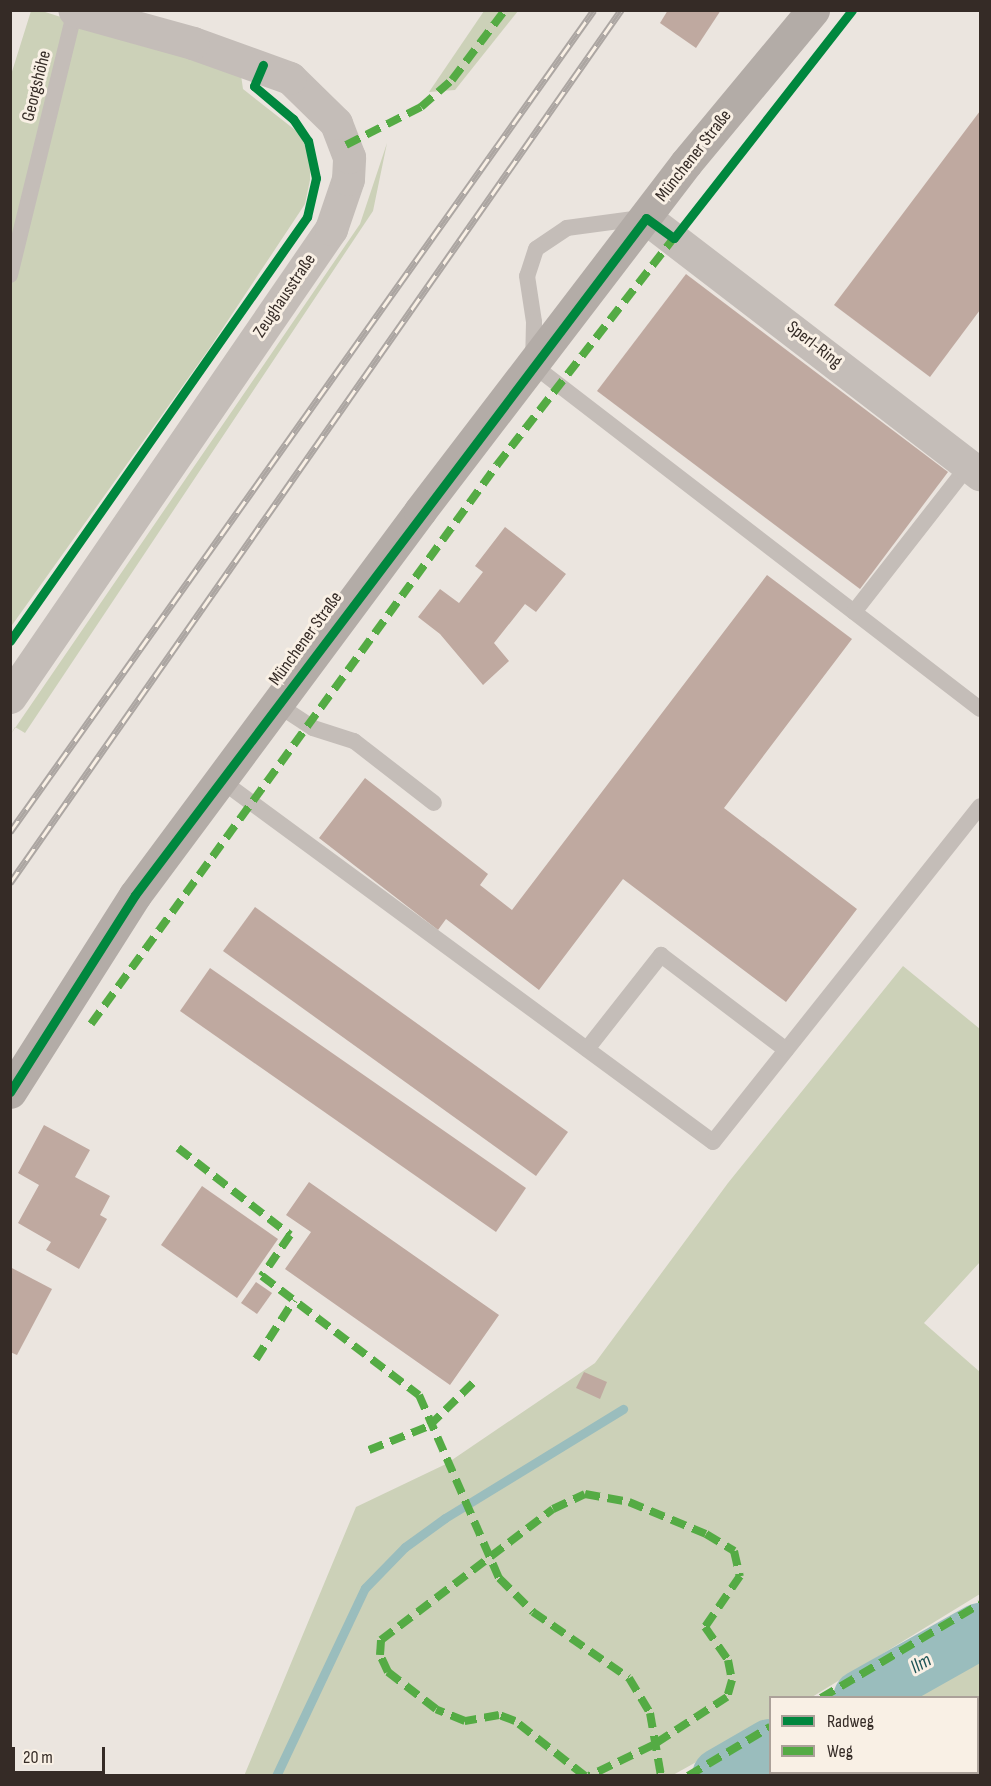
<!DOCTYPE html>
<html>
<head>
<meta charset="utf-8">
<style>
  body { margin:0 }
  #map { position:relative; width:991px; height:1786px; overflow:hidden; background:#ebe5df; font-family:"Sofia Sans Condensed",sans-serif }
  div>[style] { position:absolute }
  .green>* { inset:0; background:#ccd1b8 }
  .stream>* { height:9px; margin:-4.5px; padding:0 4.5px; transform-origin:4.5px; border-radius:4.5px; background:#9abdbd }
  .river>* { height:56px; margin:-28px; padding:0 28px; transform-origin:28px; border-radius:28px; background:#9abdbd }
  .building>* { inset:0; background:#bfa9a0 }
  .lane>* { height:16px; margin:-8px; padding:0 8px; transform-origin:8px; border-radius:8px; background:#c4bdb8 }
  .street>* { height:33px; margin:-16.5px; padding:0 16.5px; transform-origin:16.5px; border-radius:16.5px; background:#c4bdb8 }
  .primary>* { height:33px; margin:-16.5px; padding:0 16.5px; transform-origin:16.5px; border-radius:16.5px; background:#b3aca7 }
  .rail>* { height:7px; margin-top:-3.5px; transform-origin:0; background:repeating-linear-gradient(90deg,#f9f0e5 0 14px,#aca6a2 0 28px); box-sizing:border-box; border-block:2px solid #aca6a2 }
  .quiet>* { height:8px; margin-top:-4px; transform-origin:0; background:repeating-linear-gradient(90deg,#54ab44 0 15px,transparent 0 23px) }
  .cycleway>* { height:9px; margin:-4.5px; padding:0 4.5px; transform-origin:4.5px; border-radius:4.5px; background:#00873e }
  span { translate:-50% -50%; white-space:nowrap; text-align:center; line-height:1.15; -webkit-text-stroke:6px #f9f0e5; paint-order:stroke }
  .street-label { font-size:18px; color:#352b26 }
  .water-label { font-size:20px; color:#1c5356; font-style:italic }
  .frame { position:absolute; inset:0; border:12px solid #352b26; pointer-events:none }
  .legend { position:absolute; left:769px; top:1696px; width:210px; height:78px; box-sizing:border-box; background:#f9f0e5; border:2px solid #aba199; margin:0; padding:8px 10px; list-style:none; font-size:18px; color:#352b26 }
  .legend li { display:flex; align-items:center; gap:12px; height:30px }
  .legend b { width:30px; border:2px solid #aba199 }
  .scale { position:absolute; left:12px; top:1747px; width:93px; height:27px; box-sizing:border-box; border:3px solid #352b26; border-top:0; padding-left:8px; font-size:18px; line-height:21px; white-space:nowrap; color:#352b26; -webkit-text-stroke:4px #f9f0e5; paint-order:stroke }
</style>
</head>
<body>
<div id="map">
  <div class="green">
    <div style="clip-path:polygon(39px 10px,241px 75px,243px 89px,299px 133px,310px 156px,310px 180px,305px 204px,209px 349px,10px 628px,10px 78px,31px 11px)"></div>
    <div style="clip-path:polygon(484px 11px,518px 11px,455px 90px,429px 92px)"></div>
    <div style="clip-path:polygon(387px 143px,373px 211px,25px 733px,15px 727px,11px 734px,360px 224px)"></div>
    <div style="clip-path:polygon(903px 966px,980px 1029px,980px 1262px,924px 1323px,980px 1372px,980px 1594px,812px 1697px,770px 1698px,770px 1721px,673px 1775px,244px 1776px,356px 1507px,446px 1464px,595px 1363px,728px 1183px)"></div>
    <div style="clip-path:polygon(980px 1609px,980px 1775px,805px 1775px,978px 1772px,978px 1698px,828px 1697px)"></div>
    <div style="clip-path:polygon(770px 1731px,770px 1772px,778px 1773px,773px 1775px,694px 1775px)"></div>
  </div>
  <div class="stream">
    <div style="left:276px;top:1776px;width:208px;rotate:-64.7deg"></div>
    <div style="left:365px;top:1588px;width:57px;rotate:-45.7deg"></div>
    <div style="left:405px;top:1547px;width:49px;rotate:-35.9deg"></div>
    <div style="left:445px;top:1518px;width:209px;rotate:-31.5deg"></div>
  </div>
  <div class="river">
    <div style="left:861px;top:1698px;width:137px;rotate:-29.4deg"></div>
    <div style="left:720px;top:1776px;width:58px;rotate:-30.1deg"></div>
  </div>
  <div class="building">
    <div style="clip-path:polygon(668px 10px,721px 10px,696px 48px,660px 23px)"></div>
    <div style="clip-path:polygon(980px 111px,980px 310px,930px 377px,834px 305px)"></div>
    <div style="clip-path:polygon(686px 274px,948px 472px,860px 589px,597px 391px)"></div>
    <div style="clip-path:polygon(505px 527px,566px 574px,536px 612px,525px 604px,494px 643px,509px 661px,483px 685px,440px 634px,418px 617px,440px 589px,459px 603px,483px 572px,475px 566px)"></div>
    <div style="clip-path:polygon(767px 575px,852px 639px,724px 808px,857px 909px,786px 1002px,623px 879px,539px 990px,446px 919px,438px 930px,319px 838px,365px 778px,488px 874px,480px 885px,512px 910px)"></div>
    <div style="clip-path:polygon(255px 907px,568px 1132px,536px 1176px,223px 951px)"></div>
    <div style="clip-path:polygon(210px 968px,526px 1188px,496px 1232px,180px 1011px)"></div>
    <div style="clip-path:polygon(44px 1125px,90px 1150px,75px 1177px,110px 1196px,100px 1215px,107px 1219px,79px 1269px,46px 1250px,51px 1242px,18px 1223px,39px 1185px,18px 1173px)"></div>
    <div style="clip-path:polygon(309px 1182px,499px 1315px,450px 1385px,285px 1269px,311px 1232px,286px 1215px)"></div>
    <div style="clip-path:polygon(202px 1186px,278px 1239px,237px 1298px,161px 1245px)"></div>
    <div style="clip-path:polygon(10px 1267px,52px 1289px,17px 1355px,10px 1352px)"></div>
    <div style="clip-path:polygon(256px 1282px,272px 1293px,257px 1314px,241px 1303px)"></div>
    <div style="clip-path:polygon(584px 1372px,607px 1382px,600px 1399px,576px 1388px)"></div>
  </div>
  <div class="lane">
    <div style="left:641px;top:218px;width:75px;rotate:172.3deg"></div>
    <div style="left:567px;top:228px;width:37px;rotate:146deg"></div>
    <div style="left:536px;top:249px;width:28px;rotate:108deg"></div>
    <div style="left:527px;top:276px;width:47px;rotate:81.3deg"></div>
    <div style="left:534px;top:322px;width:43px;rotate:91.3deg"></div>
    <div style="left:533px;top:365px;width:564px;rotate:37.58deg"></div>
    <div style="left:10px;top:275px;width:272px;rotate:-76.2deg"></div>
    <div style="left:854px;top:612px;width:187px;rotate:-52deg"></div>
    <div style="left:278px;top:705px;width:42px;rotate:33.3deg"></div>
    <div style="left:313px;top:728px;width:43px;rotate:17.6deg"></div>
    <div style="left:354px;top:741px;width:101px;rotate:37.8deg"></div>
    <div style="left:222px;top:781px;width:609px;rotate:36.32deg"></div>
    <div style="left:713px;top:1142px;width:429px;rotate:-51.5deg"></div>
    <div style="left:587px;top:1049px;width:120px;rotate:-51.8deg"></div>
    <div style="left:661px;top:955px;width:157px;rotate:37.2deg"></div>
  </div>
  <div class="street">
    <div style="left:646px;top:218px;width:421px;rotate:37.5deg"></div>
    <div style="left:10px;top:697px;width:568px;rotate:-55.55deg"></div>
    <div style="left:331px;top:229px;width:53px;rotate:-71.2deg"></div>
    <div style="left:348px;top:179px;width:22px;rotate:-87deg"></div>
    <div style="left:349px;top:157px;width:36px;rotate:-111deg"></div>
    <div style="left:336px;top:123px;width:64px;rotate:-135.6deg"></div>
    <div style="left:290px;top:78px;width:103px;rotate:-160.2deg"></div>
    <div style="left:193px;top:43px;width:123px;rotate:-164.5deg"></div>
  </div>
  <div class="primary">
    <div style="left:10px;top:1092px;width:233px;rotate:-57.6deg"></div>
    <div style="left:135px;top:895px;width:478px;rotate:-53.4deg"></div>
    <div style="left:420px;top:511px;width:438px;rotate:-52.6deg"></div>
    <div style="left:686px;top:163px;width:199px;rotate:-50.3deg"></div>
  </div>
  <div class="rail">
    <div style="left:10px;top:832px;width:1008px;rotate:-54.61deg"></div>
    <div style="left:10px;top:883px;width:1066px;rotate:-55.01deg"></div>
  </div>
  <div class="quiet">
    <div style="left:346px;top:145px;width:84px;rotate:-26.9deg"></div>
    <div style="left:421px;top:107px;width:41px;rotate:-41.1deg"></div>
    <div style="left:452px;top:80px;width:88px;rotate:-52.9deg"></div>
    <div style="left:91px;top:1024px;width:691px;rotate:-54.01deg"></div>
    <div style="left:497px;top:465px;width:291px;rotate:-52.1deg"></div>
    <div style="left:178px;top:1148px;width:142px;rotate:37.8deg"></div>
    <div style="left:290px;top:1235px;width:50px;rotate:124.3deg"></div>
    <div style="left:262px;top:1276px;width:197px;rotate:37.2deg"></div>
    <div style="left:419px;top:1395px;width:200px;rotate:66.4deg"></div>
    <div style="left:499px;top:1578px;width:48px;rotate:45deg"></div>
    <div style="left:533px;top:1612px;width:116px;rotate:34.5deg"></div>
    <div style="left:629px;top:1678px;width:41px;rotate:59deg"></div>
    <div style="left:650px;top:1713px;width:64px;rotate:80.1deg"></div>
    <div style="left:256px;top:1359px;width:70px;rotate:-57.2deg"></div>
    <div style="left:369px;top:1450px;width:65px;rotate:-21.8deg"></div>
    <div style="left:429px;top:1426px;width:63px;rotate:-44.4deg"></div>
    <div style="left:821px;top:1698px;width:185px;rotate:-30.6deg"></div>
    <div style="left:585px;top:1776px;width:89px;rotate:-141.8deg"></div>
    <div style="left:515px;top:1721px;width:17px;rotate:-159deg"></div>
    <div style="left:499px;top:1715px;width:35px;rotate:170deg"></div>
    <div style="left:465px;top:1721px;width:31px;rotate:-158deg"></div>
    <div style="left:436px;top:1709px;width:61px;rotate:-142.4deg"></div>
    <div style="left:388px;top:1672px;width:19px;rotate:-115deg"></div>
    <div style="left:380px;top:1655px;width:15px;rotate:-86deg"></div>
    <div style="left:381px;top:1640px;width:216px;rotate:-37.3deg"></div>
    <div style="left:553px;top:1509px;width:35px;rotate:-25deg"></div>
    <div style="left:585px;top:1494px;width:45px;rotate:10.3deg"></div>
    <div style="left:629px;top:1502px;width:83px;rotate:22.6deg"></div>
    <div style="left:706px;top:1534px;width:33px;rotate:31deg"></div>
    <div style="left:734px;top:1551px;width:26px;rotate:77deg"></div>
    <div style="left:740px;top:1576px;width:62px;rotate:124.5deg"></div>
    <div style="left:705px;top:1627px;width:40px;rotate:55.1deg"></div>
    <div style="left:728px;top:1660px;width:20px;rotate:79deg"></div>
    <div style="left:732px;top:1680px;width:18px;rotate:106deg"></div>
    <div style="left:727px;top:1697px;width:88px;rotate:147deg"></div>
    <div style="left:653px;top:1745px;width:71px;rotate:154.2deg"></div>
    <div style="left:688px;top:1776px;width:96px;rotate:-30.9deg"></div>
  </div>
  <div class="cycleway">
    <div style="left:10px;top:641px;width:518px;rotate:-54.99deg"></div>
    <div style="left:307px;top:217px;width:40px;rotate:-77deg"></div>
    <div style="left:316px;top:178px;width:38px;rotate:-102deg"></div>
    <div style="left:308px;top:141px;width:27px;rotate:-124deg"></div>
    <div style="left:293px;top:119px;width:51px;rotate:-139.8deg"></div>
    <div style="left:254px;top:86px;width:23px;rotate:-67deg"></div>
    <div style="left:10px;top:1092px;width:233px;rotate:-57.6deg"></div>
    <div style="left:135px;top:895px;width:848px;rotate:-52.95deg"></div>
    <div style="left:646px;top:218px;width:34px;rotate:36deg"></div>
    <div style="left:674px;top:238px;width:289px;rotate:-52deg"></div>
  </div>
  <div class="street-label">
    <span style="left:37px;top:86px;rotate:-76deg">Georgshöhe</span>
    <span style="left:694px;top:156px;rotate:-52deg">Münchener Straße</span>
    <span style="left:285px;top:296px;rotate:-56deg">Zeughausstraße</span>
    <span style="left:814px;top:345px;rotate:38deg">Sperl-Ring</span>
    <span style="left:306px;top:639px;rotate:-54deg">Münchener Straße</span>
  </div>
  <div class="water-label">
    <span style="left:921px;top:1664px;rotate:-29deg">Ilm</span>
  </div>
  <div class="frame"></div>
  <ul class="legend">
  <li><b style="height:8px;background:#00873e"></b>Radweg</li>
  <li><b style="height:8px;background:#54ab44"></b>Weg</li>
  </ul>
  <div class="scale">20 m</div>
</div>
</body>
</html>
